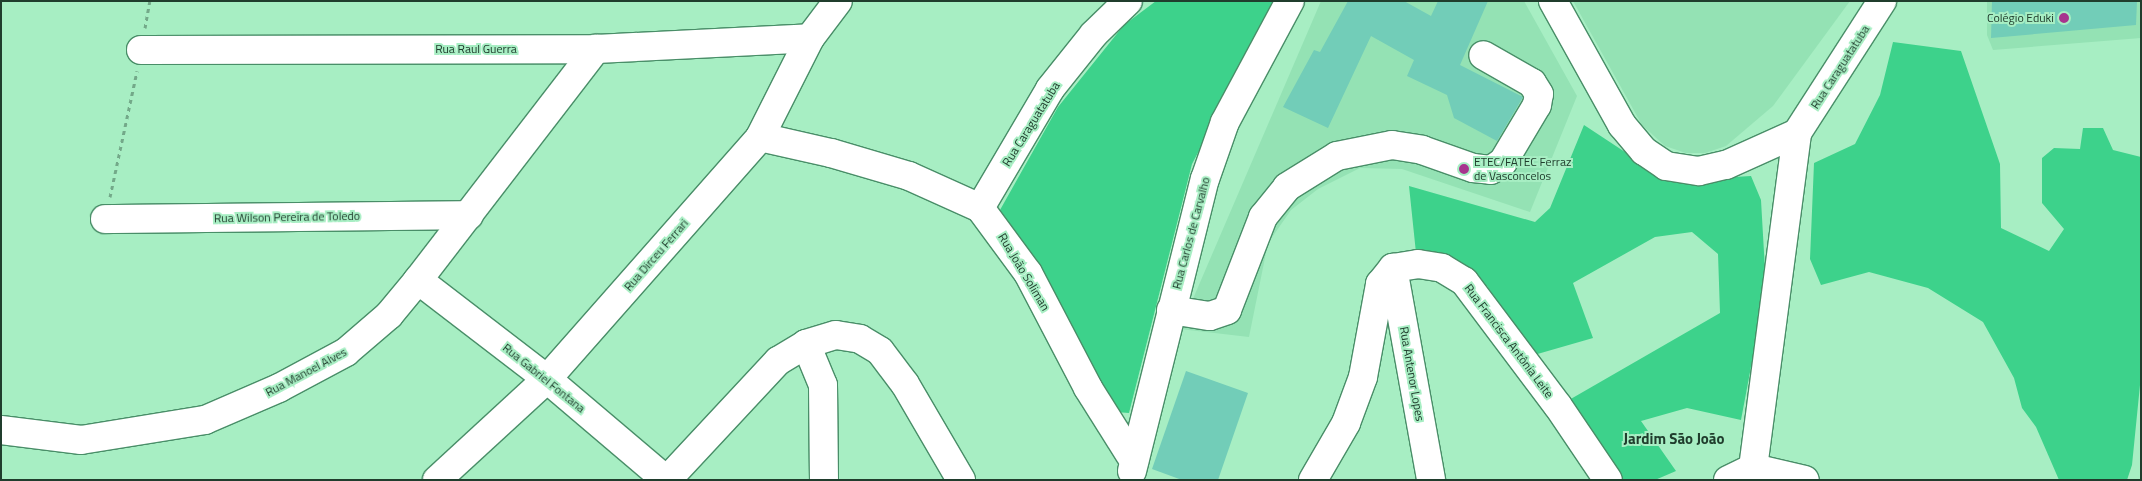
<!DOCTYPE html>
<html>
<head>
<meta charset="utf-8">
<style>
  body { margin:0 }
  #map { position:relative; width:2142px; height:481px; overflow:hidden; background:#a7eec3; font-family:"Titillium Web",sans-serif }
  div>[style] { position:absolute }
  .built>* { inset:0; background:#94e2b4 }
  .green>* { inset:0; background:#3dd28b }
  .building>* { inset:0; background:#72cdb8 }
  .path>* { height:3px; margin-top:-1.5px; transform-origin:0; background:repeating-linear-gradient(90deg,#73a989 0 4px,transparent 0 8px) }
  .roads { filter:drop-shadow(1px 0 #498e68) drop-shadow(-1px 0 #498e68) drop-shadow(0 1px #498e68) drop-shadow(0 -1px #498e68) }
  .minor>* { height:28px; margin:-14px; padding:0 14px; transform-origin:14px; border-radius:14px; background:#fff }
  .dots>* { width:14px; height:14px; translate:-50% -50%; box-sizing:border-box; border:2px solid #a7eec3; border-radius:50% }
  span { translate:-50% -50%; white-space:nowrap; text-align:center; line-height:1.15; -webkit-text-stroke:4px #a7eec3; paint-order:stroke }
  .poi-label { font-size:12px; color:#203d2d }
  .right { translate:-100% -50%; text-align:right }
  .left { translate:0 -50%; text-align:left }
  .street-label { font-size:12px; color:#203d2d }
  .quarter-label { font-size:15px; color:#203d2d; font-weight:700 }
  .frame { position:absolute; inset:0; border:2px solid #203d2d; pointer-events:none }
</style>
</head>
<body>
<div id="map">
  <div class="built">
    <div style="clip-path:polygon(1321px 1px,1524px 1px,1577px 96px,1530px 212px,1402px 169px,1360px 168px,1318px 189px,1291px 210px,1268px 243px,1249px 337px,1180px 329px)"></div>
    <div style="clip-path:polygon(1573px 1px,1850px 1px,1773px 106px,1726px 146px,1705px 153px,1686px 153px,1665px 146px,1642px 125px)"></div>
    <div style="clip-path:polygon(1987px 1px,2141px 1px,2141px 38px,1993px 50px,1987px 35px)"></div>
  </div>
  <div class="green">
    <div style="clip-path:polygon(1156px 1px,1278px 1px,1192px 164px,1129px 413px,1116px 412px,1000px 210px,1058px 107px,1124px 25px)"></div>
    <div style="clip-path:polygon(1893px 42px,1961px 51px,2000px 164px,2001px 228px,2049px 251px,2064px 229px,2042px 203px,2042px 158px,2054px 148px,2080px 149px,2083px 128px,2103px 128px,2113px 150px,2141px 157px,2141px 375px,2132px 465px,2127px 480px,2059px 480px,2036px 427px,2022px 408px,2014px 378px,1983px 322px,1928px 288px,1869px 272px,1821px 285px,1810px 259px,1814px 163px,1855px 144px,1880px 95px)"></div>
    <div style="clip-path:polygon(1584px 125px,1669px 181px,1751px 176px,1761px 200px,1766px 287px,1741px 420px,1687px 408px,1641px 421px,1676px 471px,1655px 480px,1620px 480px,1569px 400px,1720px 313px,1718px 254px,1692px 232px,1655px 237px,1573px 283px,1593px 338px,1534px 355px,1487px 286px,1416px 253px,1409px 186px,1535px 222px,1550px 208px)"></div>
  </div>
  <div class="building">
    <div style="clip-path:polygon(1348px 1px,1404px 1px,1431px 16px,1438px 1px,1488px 1px,1460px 65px,1523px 97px,1497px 141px,1454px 118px,1447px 95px,1407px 76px,1414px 60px,1371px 36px,1328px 128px,1283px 107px,1314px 50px,1320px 52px)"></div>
    <div style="clip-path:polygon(1992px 1px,2137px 1px,2136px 25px,1991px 38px)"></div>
    <div style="clip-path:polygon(1186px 371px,1248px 393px,1218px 480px,1182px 480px,1152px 469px)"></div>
  </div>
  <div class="path">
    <div style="left:145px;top:28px;width:27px;rotate:-80deg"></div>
    <div style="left:110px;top:197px;width:129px;rotate:-77.9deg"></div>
  </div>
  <div class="roads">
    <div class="minor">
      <div style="left:1553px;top:1px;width:142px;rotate:60.9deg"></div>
      <div style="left:1622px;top:125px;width:34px;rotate:50deg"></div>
      <div style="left:1644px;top:151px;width:27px;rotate:34deg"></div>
      <div style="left:1666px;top:166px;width:33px;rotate:9deg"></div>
      <div style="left:1699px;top:171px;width:28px;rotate:-13deg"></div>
      <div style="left:1726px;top:165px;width:78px;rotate:-24.3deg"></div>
      <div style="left:141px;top:50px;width:455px;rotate:-0.1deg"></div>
      <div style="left:596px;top:49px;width:214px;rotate:-2.9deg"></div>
      <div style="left:760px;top:137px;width:73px;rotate:12.7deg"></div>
      <div style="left:831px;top:153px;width:81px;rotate:16.4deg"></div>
      <div style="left:909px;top:176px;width:78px;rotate:24.3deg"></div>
      <div style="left:980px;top:208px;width:81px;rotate:53.6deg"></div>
      <div style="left:1028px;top:273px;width:130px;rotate:62.4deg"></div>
      <div style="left:1088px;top:388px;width:86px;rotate:57.8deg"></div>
      <div style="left:980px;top:208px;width:138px;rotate:-59.5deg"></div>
      <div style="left:1050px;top:89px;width:70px;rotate:-51.3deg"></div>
      <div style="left:1094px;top:34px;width:47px;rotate:-44.1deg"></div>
      <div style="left:105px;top:219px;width:364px;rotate:-0.6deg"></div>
      <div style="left:1393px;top:268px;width:215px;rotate:79.8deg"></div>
      <div style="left:418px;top:280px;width:163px;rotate:37.5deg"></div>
      <div style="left:547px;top:379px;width:156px;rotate:40.3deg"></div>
      <div style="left:1171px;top:310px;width:39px;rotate:9deg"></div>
      <div style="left:1210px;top:316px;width:18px;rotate:-19deg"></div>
      <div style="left:1227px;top:310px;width:100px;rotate:-68.8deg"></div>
      <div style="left:1263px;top:217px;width:38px;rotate:-51deg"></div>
      <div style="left:1287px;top:187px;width:59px;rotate:-31.8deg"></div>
      <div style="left:1337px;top:156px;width:56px;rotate:-11.3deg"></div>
      <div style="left:1392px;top:145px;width:30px;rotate:9deg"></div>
      <div style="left:1422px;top:150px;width:54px;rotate:19.4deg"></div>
      <div style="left:1473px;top:168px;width:18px;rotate:6deg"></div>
      <div style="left:1491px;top:170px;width:14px;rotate:-34deg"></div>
      <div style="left:1503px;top:162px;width:66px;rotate:-59.2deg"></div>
      <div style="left:1537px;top:105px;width:11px;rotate:-80deg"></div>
      <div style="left:1539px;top:94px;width:13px;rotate:-122deg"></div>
      <div style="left:1532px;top:83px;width:56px;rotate:-150.3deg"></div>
      <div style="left:806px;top:344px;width:44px;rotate:67.5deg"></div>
      <div style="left:823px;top:385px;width:95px;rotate:89.4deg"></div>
      <div style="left:1px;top:430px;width:81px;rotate:7.1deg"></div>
      <div style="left:81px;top:440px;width:126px;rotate:-9.2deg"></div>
      <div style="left:205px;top:420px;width:81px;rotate:-23.4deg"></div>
      <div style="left:279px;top:388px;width:76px;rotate:-28.2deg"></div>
      <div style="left:346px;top:352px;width:57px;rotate:-40.7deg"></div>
      <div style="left:389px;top:315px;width:45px;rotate:-50.4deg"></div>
      <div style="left:418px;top:280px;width:292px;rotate:-52.4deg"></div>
      <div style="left:1753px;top:468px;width:53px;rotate:13deg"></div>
      <div style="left:1132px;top:471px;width:301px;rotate:-76deg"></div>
      <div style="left:1205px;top:179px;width:60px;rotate:-70.7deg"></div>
      <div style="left:1225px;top:122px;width:137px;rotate:-61.8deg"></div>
      <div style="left:437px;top:480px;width:149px;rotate:-42.6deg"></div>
      <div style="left:547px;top:379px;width:322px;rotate:-48.6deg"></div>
      <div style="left:760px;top:137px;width:111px;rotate:-63.2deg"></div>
      <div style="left:810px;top:38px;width:46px;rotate:-52.9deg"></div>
      <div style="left:667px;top:480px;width:163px;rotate:-47deg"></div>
      <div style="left:778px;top:361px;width:33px;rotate:-31deg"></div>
      <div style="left:806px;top:344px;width:31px;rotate:-17deg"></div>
      <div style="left:836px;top:335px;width:24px;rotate:9deg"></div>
      <div style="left:860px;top:339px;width:23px;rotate:31deg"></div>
      <div style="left:880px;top:351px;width:41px;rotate:52.9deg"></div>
      <div style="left:905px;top:384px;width:111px;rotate:59.7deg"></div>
      <div style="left:1313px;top:480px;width:66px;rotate:-59.9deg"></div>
      <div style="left:1346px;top:423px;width:49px;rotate:-69.7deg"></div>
      <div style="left:1363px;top:377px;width:95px;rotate:-79.6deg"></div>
      <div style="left:1380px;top:284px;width:21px;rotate:-51deg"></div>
      <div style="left:1393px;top:268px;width:25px;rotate:-9deg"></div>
      <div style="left:1418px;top:264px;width:24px;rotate:9deg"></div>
      <div style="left:1442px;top:268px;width:26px;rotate:31deg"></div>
      <div style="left:1464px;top:281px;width:156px;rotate:53.1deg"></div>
      <div style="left:1558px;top:406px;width:89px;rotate:56deg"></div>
      <div style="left:1728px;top:480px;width:28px;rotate:-26deg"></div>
      <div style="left:1753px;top:468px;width:338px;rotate:-82.5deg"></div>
      <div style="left:1797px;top:133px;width:157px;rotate:-57.2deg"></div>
    </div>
  </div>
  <div class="dots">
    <div style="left:2064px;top:18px;background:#a7348e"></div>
    <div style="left:1464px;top:169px;background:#a7348e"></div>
  </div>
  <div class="poi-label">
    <span class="right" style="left:2054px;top:18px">Colégio Eduki</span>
    <span class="left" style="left:1474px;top:169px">ETEC/FATEC Ferraz<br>de Vasconcelos</span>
  </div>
  <div class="street-label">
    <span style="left:476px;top:49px">Rua Raul Guerra</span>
    <span style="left:1840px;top:67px;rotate:-57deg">Rua Caraguatatuba</span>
    <span style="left:1031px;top:124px;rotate:-58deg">Rua Caraguatatuba</span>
    <span style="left:287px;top:217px;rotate:-1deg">Rua Wilson Pereira de Toledo</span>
    <span style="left:1191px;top:233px;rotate:-75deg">Rua Carlos de Carvalho</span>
    <span style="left:656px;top:255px;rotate:-49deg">Rua Dirceu Ferrari</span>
    <span style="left:1024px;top:272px;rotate:59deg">Rua João Soliman</span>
    <span style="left:1509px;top:341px;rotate:53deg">Rua Francisca Antônia Leite</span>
    <span style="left:306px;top:372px;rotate:-28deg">Rua Manoel Alves</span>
    <span style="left:1412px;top:374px;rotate:80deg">Rua Antenor Lopes</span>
    <span style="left:544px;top:378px;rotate:39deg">Rua Gabriel Fontana</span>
  </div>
  <div class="quarter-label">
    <span style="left:1674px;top:439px">Jardim São João</span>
  </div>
  <div class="frame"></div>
</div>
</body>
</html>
